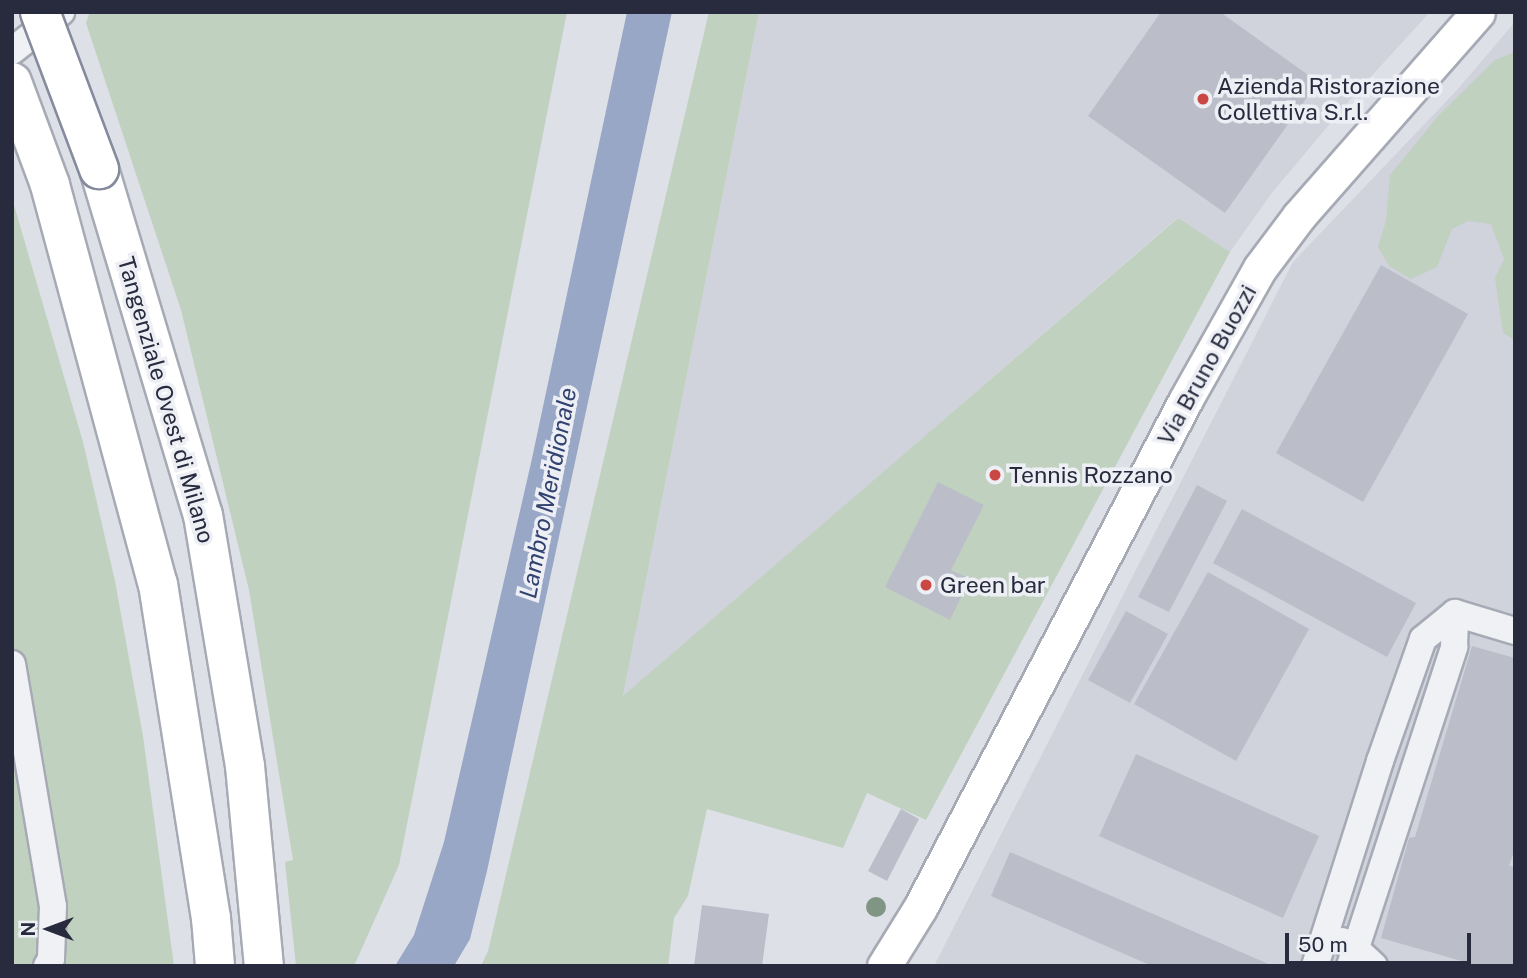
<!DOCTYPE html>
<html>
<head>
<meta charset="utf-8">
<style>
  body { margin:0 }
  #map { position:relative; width:1527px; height:978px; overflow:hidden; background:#dde0e7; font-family:"Public Sans",sans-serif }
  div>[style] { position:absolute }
  .built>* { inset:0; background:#d0d2dc }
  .green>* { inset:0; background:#c0d1bf }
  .water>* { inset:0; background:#99a7c6 }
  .building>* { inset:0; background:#bbbec9 }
  .roads { filter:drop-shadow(2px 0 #a6aab4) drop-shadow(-2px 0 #a6aab4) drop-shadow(0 2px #a6aab4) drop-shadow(0 -2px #a6aab4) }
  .minor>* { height:26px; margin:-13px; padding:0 13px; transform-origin:13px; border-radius:13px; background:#f0f1f5 }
  .major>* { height:33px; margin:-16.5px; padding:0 16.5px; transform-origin:16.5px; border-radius:16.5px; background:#fff }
  .highway>* { height:38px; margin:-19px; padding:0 19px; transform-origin:19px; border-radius:19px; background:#fff }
  .bridges { filter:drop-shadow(2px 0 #858b9d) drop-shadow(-2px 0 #858b9d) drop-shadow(0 2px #858b9d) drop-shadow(0 -2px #858b9d) }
  .highway-bridge>* { height:38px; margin:-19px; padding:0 19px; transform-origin:19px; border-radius:19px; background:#fff }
  .trees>* { width:20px; height:20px; margin:-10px; border-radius:50%; background:#819585 }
  .dots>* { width:19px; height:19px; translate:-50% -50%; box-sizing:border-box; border:4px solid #edeff5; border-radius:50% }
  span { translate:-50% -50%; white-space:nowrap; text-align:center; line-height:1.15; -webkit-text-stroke:7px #edeff5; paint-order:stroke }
  .poi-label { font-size:23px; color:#272b3d }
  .left { translate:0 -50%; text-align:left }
  .street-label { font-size:23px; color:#272b3d }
  .water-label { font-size:24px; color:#324370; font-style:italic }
  .frame { position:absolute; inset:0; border:14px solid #272b3d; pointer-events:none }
  .north { position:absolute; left:14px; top:894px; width:70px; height:70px; -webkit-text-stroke:5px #edeff5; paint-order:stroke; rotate:270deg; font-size:19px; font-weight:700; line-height:28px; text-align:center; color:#272b3d }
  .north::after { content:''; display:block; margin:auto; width:24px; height:32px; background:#272b3d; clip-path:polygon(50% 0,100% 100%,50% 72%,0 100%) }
  .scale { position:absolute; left:1285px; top:933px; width:186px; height:32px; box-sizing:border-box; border:4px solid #272b3d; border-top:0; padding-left:9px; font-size:21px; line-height:24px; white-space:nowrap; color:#272b3d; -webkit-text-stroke:5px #edeff5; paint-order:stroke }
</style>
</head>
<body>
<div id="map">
  <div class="built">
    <div style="clip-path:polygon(759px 12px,1430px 12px,1354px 95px,1271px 194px,1230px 252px,1177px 218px,623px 697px)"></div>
    <div style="clip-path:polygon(1515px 22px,1515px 966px,934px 966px,1293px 262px,1457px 90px)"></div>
  </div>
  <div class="green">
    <div style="clip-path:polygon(96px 12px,567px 12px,399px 865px,354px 966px,296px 966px,285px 862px,293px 860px,249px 590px,181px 310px,86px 23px,89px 14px)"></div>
    <div style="clip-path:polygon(709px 12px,759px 12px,623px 696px,1178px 218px,1230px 252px,926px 820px,867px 793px,843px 848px,707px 809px,688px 896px,674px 918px,668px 966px,481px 966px,488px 951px)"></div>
    <div style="clip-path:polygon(1515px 52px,1515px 340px,1503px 333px,1495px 278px,1504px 259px,1491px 224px,1468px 221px,1452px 229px,1437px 267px,1411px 279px,1389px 266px,1378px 247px,1386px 221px,1390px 175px,1439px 115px,1495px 60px)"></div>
    <div style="clip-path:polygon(12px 198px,83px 442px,115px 581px,143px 736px,174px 966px,12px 966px)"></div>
  </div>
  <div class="water">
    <div style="clip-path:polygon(627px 12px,672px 12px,487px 871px,470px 939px,454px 966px,395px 966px,414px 935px,444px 842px,531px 463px)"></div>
  </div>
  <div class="building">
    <div style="clip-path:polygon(1161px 12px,1220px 12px,1318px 82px,1225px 213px,1088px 116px)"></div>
    <div style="clip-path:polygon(1381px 265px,1468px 314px,1363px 502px,1276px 453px)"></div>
    <div style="clip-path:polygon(938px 482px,984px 505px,951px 570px,970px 579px,950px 620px,885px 587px)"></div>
    <div style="clip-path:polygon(1197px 485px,1227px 501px,1169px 612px,1138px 597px)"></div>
    <div style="clip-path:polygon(1242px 509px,1416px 603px,1387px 657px,1213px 563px)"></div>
    <div style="clip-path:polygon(1208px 572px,1309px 629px,1236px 761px,1134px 704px)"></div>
    <div style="clip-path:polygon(1126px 611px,1168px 634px,1130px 703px,1088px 680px)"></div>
    <div style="clip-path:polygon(1472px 646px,1515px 658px,1515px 848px,1509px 866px,1515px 867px,1515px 966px,1479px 966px,1381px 938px,1409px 838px,1415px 837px)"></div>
    <div style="clip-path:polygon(1136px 754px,1319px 836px,1283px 918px,1099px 836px)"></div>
    <div style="clip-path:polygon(901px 809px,919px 819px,887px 881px,868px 871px)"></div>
    <div style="clip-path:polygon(1010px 852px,1273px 966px,1152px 966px,991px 896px)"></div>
    <div style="clip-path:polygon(702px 905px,769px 914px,762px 966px,694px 966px)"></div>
  </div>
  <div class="roads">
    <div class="minor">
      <div style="left:12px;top:51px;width:63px;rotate:-38.5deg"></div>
      <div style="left:1455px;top:613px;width:63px;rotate:16.7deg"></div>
      <div style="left:12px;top:664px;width:245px;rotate:80.4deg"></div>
      <div style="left:53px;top:906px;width:53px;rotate:92.2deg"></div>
      <div style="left:51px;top:959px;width:8px;rotate:120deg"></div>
      <div style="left:1342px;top:941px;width:15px;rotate:28deg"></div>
      <div style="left:1355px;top:948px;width:26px;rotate:43deg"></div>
      <div style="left:1315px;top:966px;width:215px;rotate:-72.4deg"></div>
      <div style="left:1380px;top:761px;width:129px;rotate:-70.6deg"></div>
      <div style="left:1423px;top:639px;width:41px;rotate:-39.1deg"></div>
      <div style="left:1350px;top:966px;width:336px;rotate:-71.9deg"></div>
      <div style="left:1454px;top:647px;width:34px;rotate:-88deg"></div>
    </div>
    <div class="major">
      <div style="left:884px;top:966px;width:68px;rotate:-58.2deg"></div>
      <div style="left:920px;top:908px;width:572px;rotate:-62.4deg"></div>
      <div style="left:1185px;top:401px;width:153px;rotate:-60.6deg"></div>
      <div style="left:1260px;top:268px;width:65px;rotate:-53.1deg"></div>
      <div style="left:1299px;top:216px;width:271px;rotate:-48.7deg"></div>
    </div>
    <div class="highway">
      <div style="left:12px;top:82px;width:110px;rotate:69.7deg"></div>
      <div style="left:50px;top:185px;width:413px;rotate:74.9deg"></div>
      <div style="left:158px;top:584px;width:338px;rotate:81deg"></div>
      <div style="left:211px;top:918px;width:48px;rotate:85.2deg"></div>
      <div style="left:99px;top:169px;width:361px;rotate:73.3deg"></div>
      <div style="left:203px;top:515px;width:254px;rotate:80.5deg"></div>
      <div style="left:245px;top:766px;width:201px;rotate:84.6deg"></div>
    </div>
  </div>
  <div class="bridges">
    <div class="highway-bridge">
      <div style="left:40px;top:12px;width:168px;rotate:69.4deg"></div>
    </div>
  </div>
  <div class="trees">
    <div style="left:876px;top:907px"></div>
  </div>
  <div class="dots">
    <div style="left:1203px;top:99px;background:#ca4744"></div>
    <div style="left:995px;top:475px;background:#ca4744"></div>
    <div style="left:926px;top:585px;background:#ca4744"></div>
  </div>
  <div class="poi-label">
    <span class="left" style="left:1217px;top:99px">Azienda Ristorazione<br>Collettiva S.r.l.</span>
    <span class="left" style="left:1009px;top:475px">Tennis Rozzano</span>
    <span class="left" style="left:940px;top:585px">Green bar</span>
  </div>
  <div class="street-label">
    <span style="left:1207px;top:365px;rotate:-61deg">Via Bruno Buozzi</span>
    <span style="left:166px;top:400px;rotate:74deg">Tangenziale Ovest di Milano</span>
  </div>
  <div class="water-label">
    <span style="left:548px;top:493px;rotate:-79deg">Lambro Meridionale</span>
  </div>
  <div class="frame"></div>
  <div class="north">N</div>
  <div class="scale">50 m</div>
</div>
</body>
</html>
